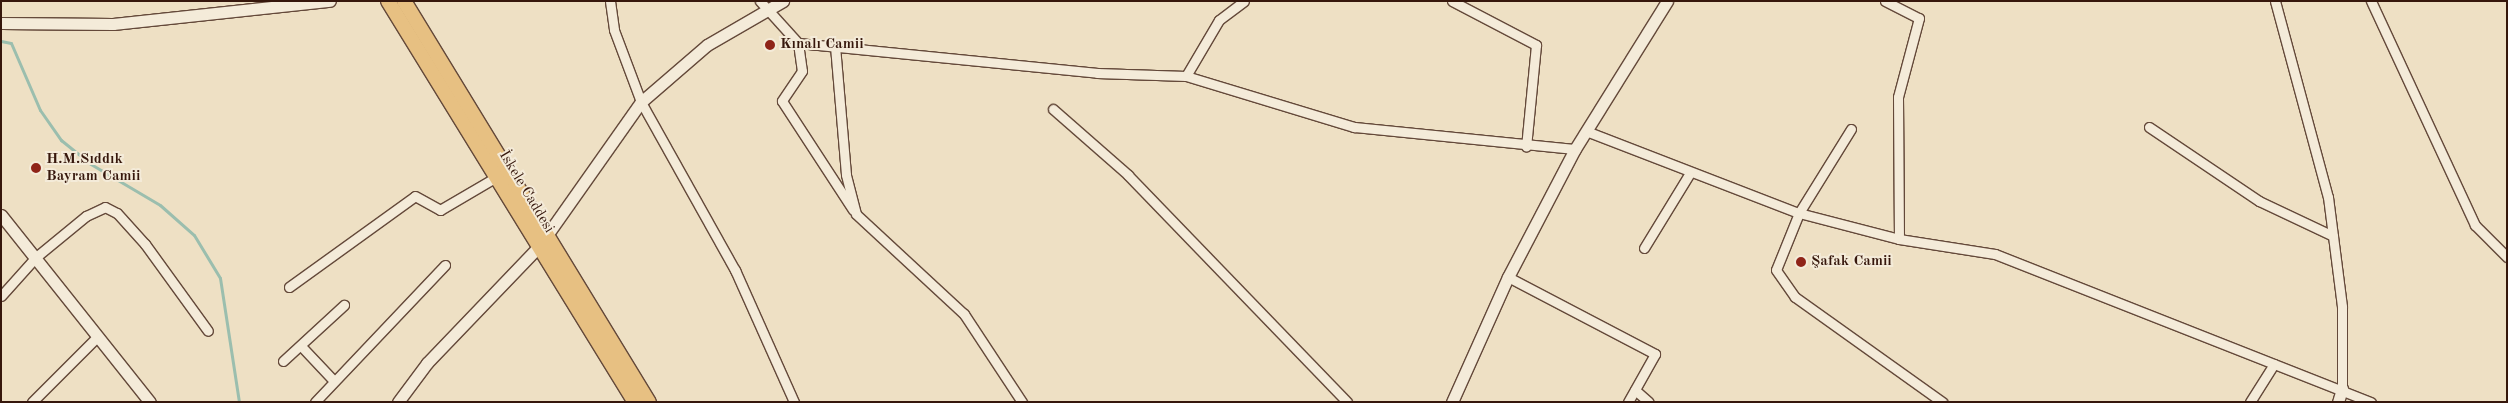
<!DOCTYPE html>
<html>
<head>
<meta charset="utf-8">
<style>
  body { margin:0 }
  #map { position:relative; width:2508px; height:403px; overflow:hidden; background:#eee0c4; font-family:"Old Standard TT",serif }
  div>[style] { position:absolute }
  .stream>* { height:3px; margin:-1.5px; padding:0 1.5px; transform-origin:1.5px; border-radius:1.5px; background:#9bbeae }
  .roads { filter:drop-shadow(1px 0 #64493a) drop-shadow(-1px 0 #64493a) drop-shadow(0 1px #64493a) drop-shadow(0 -1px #64493a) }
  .minor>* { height:9px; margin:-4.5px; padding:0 4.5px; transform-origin:4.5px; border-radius:4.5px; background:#f4ebd9 }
  .tertiary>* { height:11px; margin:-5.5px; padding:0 5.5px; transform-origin:5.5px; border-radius:5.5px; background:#f4ebd9 }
  .primary>* { height:14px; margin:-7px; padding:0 7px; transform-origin:7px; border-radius:7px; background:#e7c082 }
  .dots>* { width:14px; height:14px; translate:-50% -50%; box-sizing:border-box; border:2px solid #f4ebd9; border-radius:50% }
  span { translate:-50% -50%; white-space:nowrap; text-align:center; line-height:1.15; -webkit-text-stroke:4px #f4ebd9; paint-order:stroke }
  .poi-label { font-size:15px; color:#36170c; font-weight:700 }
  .left { translate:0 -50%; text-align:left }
  .street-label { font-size:15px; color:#36170c }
  .frame { position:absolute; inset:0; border:2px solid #36170c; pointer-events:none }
</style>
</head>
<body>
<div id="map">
  <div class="stream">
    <div style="left:1px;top:41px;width:10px;rotate:11deg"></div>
    <div style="left:11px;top:43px;width:73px;rotate:66.6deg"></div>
    <div style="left:40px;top:110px;width:37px;rotate:55deg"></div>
    <div style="left:61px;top:140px;width:36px;rotate:39deg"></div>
    <div style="left:89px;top:163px;width:82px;rotate:30.6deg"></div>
    <div style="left:160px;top:205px;width:45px;rotate:41.4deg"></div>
    <div style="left:194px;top:235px;width:50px;rotate:58.8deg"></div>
    <div style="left:220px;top:278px;width:125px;rotate:81.3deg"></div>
  </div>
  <div class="roads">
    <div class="minor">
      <div style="left:610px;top:1px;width:29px;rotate:82deg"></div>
      <div style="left:614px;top:30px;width:77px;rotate:69.4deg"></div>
      <div style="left:641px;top:102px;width:193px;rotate:60.8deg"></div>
      <div style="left:735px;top:270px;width:145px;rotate:65.9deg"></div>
      <div style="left:760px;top:1px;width:57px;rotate:47.9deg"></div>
      <div style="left:798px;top:43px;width:301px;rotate:5.7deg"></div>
      <div style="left:1097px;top:73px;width:89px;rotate:1.9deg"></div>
      <div style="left:1186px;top:76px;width:176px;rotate:16.9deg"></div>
      <div style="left:1354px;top:127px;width:222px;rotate:5.7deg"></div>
      <div style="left:1452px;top:1px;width:95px;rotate:27.6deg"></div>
      <div style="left:1536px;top:45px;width:102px;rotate:95.6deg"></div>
      <div style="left:1885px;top:1px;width:38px;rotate:27deg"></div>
      <div style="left:1919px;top:18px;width:82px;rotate:104.9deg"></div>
      <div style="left:1898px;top:97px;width:142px;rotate:89.6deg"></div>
      <div style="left:2275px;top:1px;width:203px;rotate:74.9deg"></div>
      <div style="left:2328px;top:197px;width:111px;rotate:82.7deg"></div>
      <div style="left:2342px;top:307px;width:82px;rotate:90deg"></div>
      <div style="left:2371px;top:1px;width:247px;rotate:65.1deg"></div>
      <div style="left:2475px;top:225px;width:45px;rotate:45deg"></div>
      <div style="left:798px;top:43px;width:28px;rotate:82deg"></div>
      <div style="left:802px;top:71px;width:36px;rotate:124deg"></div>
      <div style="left:782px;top:101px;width:130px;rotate:56.9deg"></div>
      <div style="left:835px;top:46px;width:129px;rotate:85.1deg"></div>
      <div style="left:846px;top:175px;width:40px;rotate:75.6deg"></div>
      <div style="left:856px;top:214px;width:147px;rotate:42.8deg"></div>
      <div style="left:964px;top:314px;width:105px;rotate:56.6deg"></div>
      <div style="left:1186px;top:76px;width:65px;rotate:-59.5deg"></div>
      <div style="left:1219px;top:20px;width:31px;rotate:-37deg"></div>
      <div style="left:1053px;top:109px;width:100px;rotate:41.3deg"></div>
      <div style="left:1128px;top:175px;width:315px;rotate:46deg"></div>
      <div style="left:2149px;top:127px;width:133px;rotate:33.9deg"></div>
      <div style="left:2259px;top:201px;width:82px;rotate:25.3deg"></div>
      <div style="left:1851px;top:129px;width:99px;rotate:121.8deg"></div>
      <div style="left:1799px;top:213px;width:61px;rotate:112deg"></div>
      <div style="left:1776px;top:270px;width:33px;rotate:55deg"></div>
      <div style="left:1795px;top:297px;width:181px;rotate:35.5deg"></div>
      <div style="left:1586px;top:131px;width:228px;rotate:21.1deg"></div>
      <div style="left:1799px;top:213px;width:103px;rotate:14.6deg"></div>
      <div style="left:1899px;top:239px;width:97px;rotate:8.9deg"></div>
      <div style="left:1995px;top:254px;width:404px;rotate:21.5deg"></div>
      <div style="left:1644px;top:248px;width:88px;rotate:-58.5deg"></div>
      <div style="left:1508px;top:277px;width:166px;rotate:27.6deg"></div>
      <div style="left:1655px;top:354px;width:55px;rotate:119.4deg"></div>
      <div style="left:289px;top:287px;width:155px;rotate:-35.8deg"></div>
      <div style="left:415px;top:196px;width:29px;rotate:29deg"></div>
      <div style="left:440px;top:210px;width:67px;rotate:-30.4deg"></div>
      <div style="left:1px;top:296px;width:52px;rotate:-48.1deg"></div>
      <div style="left:36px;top:257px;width:65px;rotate:-39.4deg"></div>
      <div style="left:86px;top:216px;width:21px;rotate:-25deg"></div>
      <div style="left:105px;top:207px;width:13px;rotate:27deg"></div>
      <div style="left:117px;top:213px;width:42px;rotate:47.9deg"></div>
      <div style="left:145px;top:244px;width:107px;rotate:54.1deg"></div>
      <div style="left:301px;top:346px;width:48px;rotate:46.7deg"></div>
      <div style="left:283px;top:361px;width:83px;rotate:-42.6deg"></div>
      <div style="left:1635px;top:390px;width:18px;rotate:41deg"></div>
      <div style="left:32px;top:402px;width:93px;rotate:-45deg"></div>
      <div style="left:315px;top:402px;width:189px;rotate:-46.5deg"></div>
      <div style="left:2250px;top:402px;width:45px;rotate:-57.7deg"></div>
    </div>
    <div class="tertiary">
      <div style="left:1px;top:23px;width:112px;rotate:0.5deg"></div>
      <div style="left:113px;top:24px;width:218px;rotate:-6.1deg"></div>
      <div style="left:1px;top:215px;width:239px;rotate:51.5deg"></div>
      <div style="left:398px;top:402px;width:49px;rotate:-53.4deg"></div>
      <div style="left:427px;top:363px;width:163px;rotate:-46.2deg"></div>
      <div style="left:540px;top:245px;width:175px;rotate:-54.8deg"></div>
      <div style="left:641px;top:102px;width:87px;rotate:-40.8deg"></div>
      <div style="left:707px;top:45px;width:88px;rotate:-30.1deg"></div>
      <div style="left:1452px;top:402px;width:137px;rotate:-65.9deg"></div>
      <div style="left:1508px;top:277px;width:144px;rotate:-62.4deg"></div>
      <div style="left:1575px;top:149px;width:174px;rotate:-58.1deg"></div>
      <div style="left:2338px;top:402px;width:14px;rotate:-73deg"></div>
    </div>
    <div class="primary">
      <div style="left:388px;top:1px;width:471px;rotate:58.4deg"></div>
      <div style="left:404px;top:1px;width:470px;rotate:58.6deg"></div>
    </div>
  </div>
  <div class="dots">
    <div style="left:770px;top:45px;background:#8f2418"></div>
    <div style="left:36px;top:168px;background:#8f2418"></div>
    <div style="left:1801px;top:262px;background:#8f2418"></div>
  </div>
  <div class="poi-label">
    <span class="left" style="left:780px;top:45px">Kınalı Camii</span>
    <span class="left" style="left:46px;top:168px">H.M.Sıddık<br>Bayram Camii</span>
    <span class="left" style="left:1811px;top:262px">Şafak Camii</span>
  </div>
  <div class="street-label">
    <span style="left:526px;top:192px;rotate:59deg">İskele Caddesi</span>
  </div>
  <div class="frame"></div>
</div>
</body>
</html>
